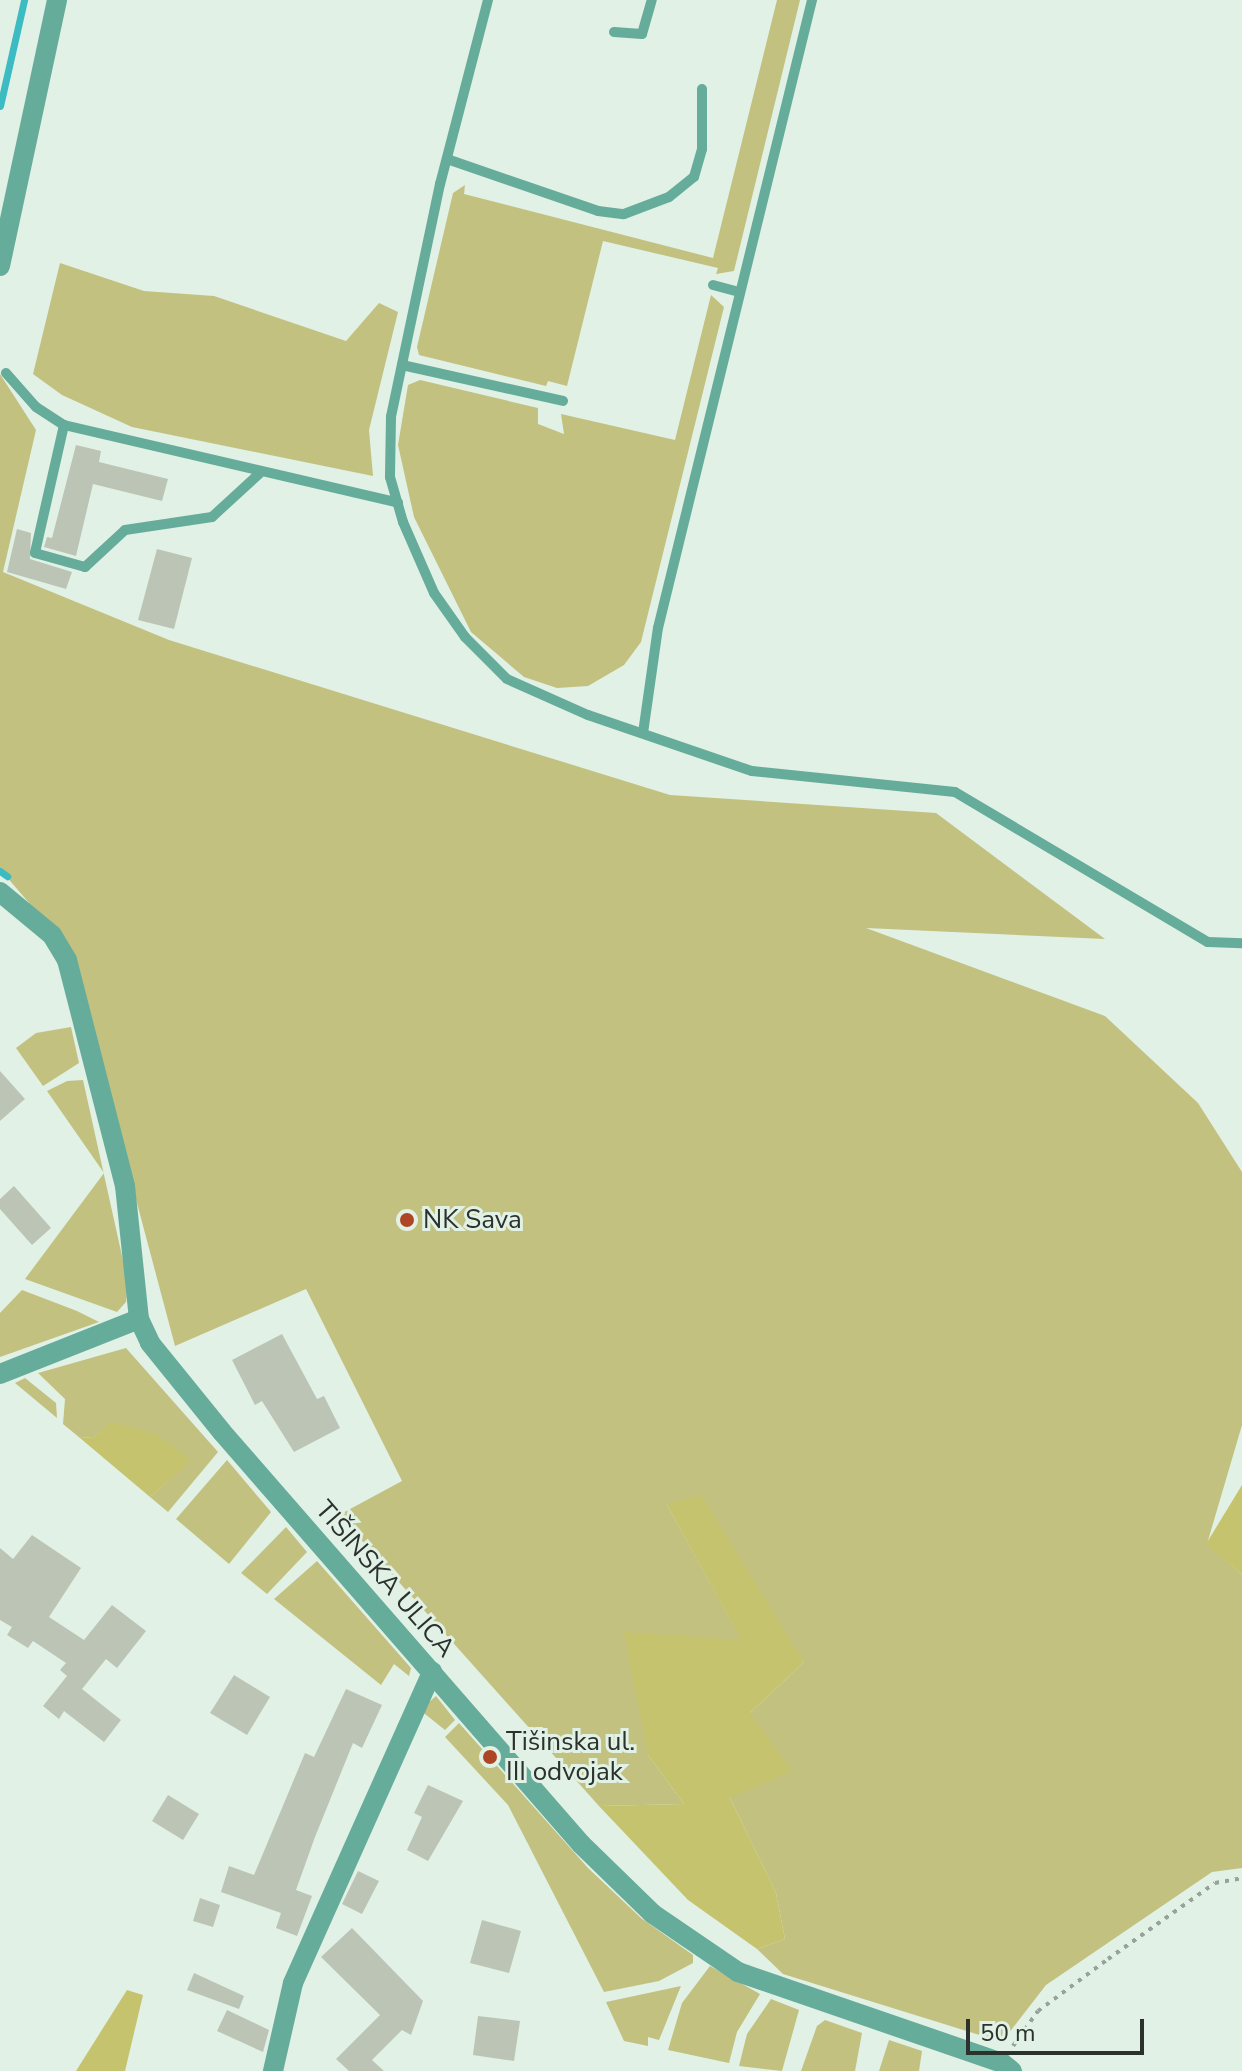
<!DOCTYPE html>
<html>
<head>
<meta charset="utf-8">
<style>
  body { margin:0 }
  #map { position:relative; width:1242px; height:2071px; overflow:hidden; background:#e1f1e5; font-family:"Nunito Sans",sans-serif }
  div>[style] { position:absolute }
  .green>* { inset:0; background:#c2c180 }
  .forest>* { inset:0; background:#c6c36e }
  .stream>* { height:7px; margin:-3.5px; padding:0 3.5px; transform-origin:3.5px; border-radius:3.5px; background:#3cbcc2 }
  .building>* { inset:0; background:#bcc5b5 }
  .path>* { height:4px; margin-top:-2px; transform-origin:0; background:repeating-linear-gradient(90deg,#97a299 0 4px,transparent 0 10px) }
  .service>* { height:10px; margin:-5px; padding:0 5px; transform-origin:5px; border-radius:5px; background:#66ac9b }
  .minor>* { height:20px; margin:-10px; padding:0 10px; transform-origin:10px; border-radius:10px; background:#66ac9b }
  .dots>* { width:22px; height:22px; translate:-50% -50%; box-sizing:border-box; border:4px solid #e1f1e5; border-radius:50% }
  span { translate:-50% -50%; white-space:nowrap; text-align:center; line-height:1.15; -webkit-text-stroke:6px #e1f1e5; paint-order:stroke }
  .poi-label { font-size:26px; color:#2b312c }
  .left { translate:0 -50%; text-align:left }
  .street-label { font-size:26px; color:#2b312c }
  .scale { position:absolute; left:966px; top:2019px; width:178px; height:36px; box-sizing:border-box; border:4px solid #2b312c; border-top:0; padding-left:10px; font-size:24px; line-height:28px; white-space:nowrap; color:#2b312c; -webkit-text-stroke:6px #e1f1e5; paint-order:stroke }
</style>
</head>
<body>
<div id="map">
  <div class="green">
    <div style="clip-path:polygon(777px 0,800px 0,734px 271px,716px 274px,718px 268px,603px 241px,567px 386px,548px 381px,546px 386px,419px 355px,417px 347px,453px 193px,465px 185px,464px 194px,713px 258px)"></div>
    <div style="clip-path:polygon(60px 263px,144px 291px,214px 296px,346px 341px,379px 303px,398px 312px,369px 430px,373px 476px,132px 427px,62px 395px,33px 374px)"></div>
    <div style="clip-path:polygon(711px 295px,724px 307px,641px 642px,624px 665px,588px 686px,557px 688px,524px 677px,471px 632px,414px 517px,398px 445px,408px 385px,420px 380px,538px 408px,538px 424px,564px 434px,561px 414px,675px 440px)"></div>
    <div style="clip-path:polygon(0 374px,36px 430px,3px 572px,169px 640px,670px 795px,936px 813px,1105px 939px,866px 928px,1105px 1016px,1198px 1103px,1242px 1172px,1242px 1425px,1207px 1544px,1242px 1575px,1242px 1868px,1212px 1872px,1046px 1985px,1002px 2042px,783px 1974px,757px 1949px,785px 1939px,776px 1893px,730px 1798px,750px 1713px,804px 1662px,666px 1503px,742px 1641px,648px 1755px,684px 1804px,599px 1806px,339px 1515px,402px 1481px,306px 1289px,175px 1346px,70px 951px,0 869px)"></div>
    <div style="clip-path:polygon(71px 1027px,79px 1063px,43px 1086px,16px 1048px,36px 1033px)"></div>
    <div style="clip-path:polygon(83px 1080px,128px 1283px,126px 1302px,117px 1312px,25px 1279px,104px 1173px,47px 1091px,67px 1081px)"></div>
    <div style="clip-path:polygon(22px 1290px,77px 1311px,99px 1322px,0 1357px,0 1313px)"></div>
    <div style="clip-path:polygon(126px 1348px,218px 1452px,168px 1512px,150px 1497px,186px 1465px,111px 1423px,94px 1437px,80px 1438px,63px 1424px,65px 1399px,38px 1373px)"></div>
    <div style="clip-path:polygon(25px 1378px,56px 1403px,57px 1418px,15px 1383px)"></div>
    <div style="clip-path:polygon(227px 1460px,271px 1512px,229px 1564px,176px 1519px)"></div>
    <div style="clip-path:polygon(286px 1527px,307px 1552px,267px 1594px,241px 1573px)"></div>
    <div style="clip-path:polygon(317px 1561px,411px 1668px,409px 1676px,394px 1664px,381px 1685px,274px 1599px)"></div>
    <div style="clip-path:polygon(436px 1696px,455px 1720px,445px 1730px,420px 1710px)"></div>
    <div style="clip-path:polygon(459px 1723px,588px 1868px,641px 1918px,693px 1955px,693px 1963px,659px 1981px,604px 1992px,508px 1805px,445px 1737px)"></div>
    <div style="clip-path:polygon(710px 1966px,760px 1994px,737px 2032px,729px 2063px,668px 2050px,682px 2003px)"></div>
    <div style="clip-path:polygon(681px 1986px,659px 2040px,648px 2037px,648px 2046px,624px 2041px,606px 2002px)"></div>
    <div style="clip-path:polygon(771px 1999px,799px 2010px,782px 2071px,739px 2066px,747px 2034px)"></div>
    <div style="clip-path:polygon(825px 2020px,862px 2033px,855px 2071px,801px 2071px,817px 2026px)"></div>
    <div style="clip-path:polygon(889px 2040px,922px 2051px,919px 2071px,879px 2071px)"></div>
  </div>
  <div class="forest">
    <div style="clip-path:polygon(111px 1422px,156px 1434px,189px 1458px,187px 1465px,150px 1497px,80px 1438px,94px 1437px)"></div>
    <div style="clip-path:polygon(1242px 1485px,1242px 1575px,1206px 1544px)"></div>
    <div style="clip-path:polygon(702px 1496px,804px 1662px,750px 1713px,792px 1771px,730px 1798px,776px 1893px,785px 1939px,757px 1949px,688px 1900px,599px 1806px,684px 1804px,648px 1755px,624px 1632px,741px 1640px,666px 1503px)"></div>
    <div style="clip-path:polygon(127px 1990px,143px 1995px,125px 2071px,76px 2071px)"></div>
  </div>
  <div class="stream">
    <div style="left:0;top:106px;width:109px;rotate:-77.2deg"></div>
    <div style="left:0;top:871px;width:9px;rotate:36deg"></div>
  </div>
  <div class="building">
    <div style="clip-path:polygon(76px 445px,101px 451px,99px 462px,168px 479px,162px 501px,93px 484px,76px 556px,44px 547px,47px 537px,52px 538px)"></div>
    <div style="clip-path:polygon(17px 529px,31px 533px,30px 559px,72px 572px,66px 589px,7px 572px)"></div>
    <div style="clip-path:polygon(157px 549px,192px 558px,174px 629px,138px 620px)"></div>
    <div style="clip-path:polygon(0 1071px,25px 1099px,0 1121px)"></div>
    <div style="clip-path:polygon(14px 1186px,51px 1228px,32px 1245px,0 1209px,0 1199px)"></div>
    <div style="clip-path:polygon(282px 1334px,317px 1399px,324px 1396px,340px 1428px,294px 1452px,262px 1401px,255px 1405px,232px 1360px)"></div>
    <div style="clip-path:polygon(32px 1535px,81px 1568px,49px 1617px,84px 1640px,112px 1605px,146px 1631px,117px 1668px,106px 1659px,82px 1689px,121px 1720px,104px 1742px,64px 1711px,59px 1719px,43px 1706px,67px 1676px,60px 1670px,66px 1663px,33px 1641px,28px 1648px,7px 1635px,12px 1627px,0 1620px,0 1548px,13px 1559px)"></div>
    <div style="clip-path:polygon(234px 1675px,270px 1697px,247px 1735px,210px 1713px)"></div>
    <div style="clip-path:polygon(346px 1689px,382px 1705px,362px 1748px,353px 1743px,315px 1837px,296px 1890px,312px 1896px,297px 1936px,276px 1928px,281px 1913px,221px 1892px,229px 1866px,254px 1875px,305px 1753px,314px 1757px)"></div>
    <div style="clip-path:polygon(428px 1785px,463px 1801px,428px 1861px,407px 1850px,422px 1817px,414px 1813px)"></div>
    <div style="clip-path:polygon(168px 1795px,199px 1814px,183px 1840px,152px 1821px)"></div>
    <div style="clip-path:polygon(358px 1871px,379px 1881px,362px 1914px,342px 1904px)"></div>
    <div style="clip-path:polygon(200px 1898px,220px 1905px,213px 1927px,193px 1921px)"></div>
    <div style="clip-path:polygon(482px 1920px,521px 1931px,509px 1973px,470px 1963px)"></div>
    <div style="clip-path:polygon(352px 1928px,423px 2001px,411px 2035px,402px 2030px,372px 2060px,384px 2071px,349px 2071px,336px 2059px,380px 2015px,321px 1957px)"></div>
    <div style="clip-path:polygon(194px 1973px,244px 1996px,239px 2009px,187px 1990px)"></div>
    <div style="clip-path:polygon(227px 2010px,269px 2030px,263px 2052px,217px 2031px)"></div>
    <div style="clip-path:polygon(478px 2016px,520px 2021px,514px 2061px,473px 2055px)"></div>
  </div>
  <div class="path">
    <div style="left:1013px;top:2046px;width:43px;rotate:-54.5deg"></div>
    <div style="left:1038px;top:2011px;width:87px;rotate:-36.6deg"></div>
    <div style="left:1108px;top:1959px;width:131px;rotate:-35.4deg"></div>
    <div style="left:1215px;top:1883px;width:27px;rotate:-10deg"></div>
  </div>
  <div class="service">
    <div style="left:488px;top:0;width:190px;rotate:104.6deg"></div>
    <div style="left:440px;top:184px;width:238px;rotate:101.9deg"></div>
    <div style="left:391px;top:417px;width:60px;rotate:91deg"></div>
    <div style="left:390px;top:477px;width:47px;rotate:73.9deg"></div>
    <div style="left:403px;top:522px;width:77px;rotate:66.4deg"></div>
    <div style="left:434px;top:593px;width:54px;rotate:54.8deg"></div>
    <div style="left:465px;top:637px;width:59px;rotate:45deg"></div>
    <div style="left:507px;top:679px;width:89px;rotate:24deg"></div>
    <div style="left:588px;top:715px;width:173px;rotate:18.9deg"></div>
    <div style="left:752px;top:771px;width:204px;rotate:5.9deg"></div>
    <div style="left:955px;top:792px;width:294px;rotate:30.7deg"></div>
    <div style="left:1208px;top:942px;width:34px;rotate:2deg"></div>
    <div style="left:614px;top:32px;width:28px;rotate:4deg"></div>
    <div style="left:642px;top:34px;width:35px;rotate:-74deg"></div>
    <div style="left:447px;top:159px;width:160px;rotate:19deg"></div>
    <div style="left:598px;top:211px;width:26px;rotate:7deg"></div>
    <div style="left:624px;top:214px;width:48px;rotate:-20.7deg"></div>
    <div style="left:669px;top:197px;width:32px;rotate:-39deg"></div>
    <div style="left:694px;top:177px;width:29px;rotate:-74deg"></div>
    <div style="left:702px;top:149px;width:60px;rotate:-90deg"></div>
    <div style="left:713px;top:285px;width:28px;rotate:15deg"></div>
    <div style="left:402px;top:365px;width:165px;rotate:12.6deg"></div>
    <div style="left:6px;top:373px;width:45px;rotate:48.6deg"></div>
    <div style="left:36px;top:407px;width:33px;rotate:33deg"></div>
    <div style="left:64px;top:425px;width:343px;rotate:13.1deg"></div>
    <div style="left:64px;top:425px;width:131px;rotate:102.8deg"></div>
    <div style="left:35px;top:553px;width:52px;rotate:15.6deg"></div>
    <div style="left:85px;top:567px;width:54px;rotate:-42.8deg"></div>
    <div style="left:125px;top:530px;width:88px;rotate:-8.5deg"></div>
    <div style="left:212px;top:517px;width:64px;rotate:-42.5deg"></div>
    <div style="left:643px;top:733px;width:106px;rotate:-81.9deg"></div>
    <div style="left:658px;top:628px;width:647px;rotate:-76.22deg"></div>
  </div>
  <div class="minor">
    <div style="left:0;top:266px;width:272px;rotate:-77.9deg"></div>
    <div style="left:0;top:892px;width:67px;rotate:39.6deg"></div>
    <div style="left:52px;top:935px;width:29px;rotate:59deg"></div>
    <div style="left:67px;top:960px;width:233px;rotate:75.6deg"></div>
    <div style="left:125px;top:1186px;width:134px;rotate:84deg"></div>
    <div style="left:139px;top:1319px;width:26px;rotate:65deg"></div>
    <div style="left:150px;top:1343px;width:114px;rotate:51deg"></div>
    <div style="left:222px;top:1432px;width:546px;rotate:48.93deg"></div>
    <div style="left:581px;top:1844px;width:100px;rotate:44.2deg"></div>
    <div style="left:653px;top:1914px;width:103px;rotate:34.3deg"></div>
    <div style="left:738px;top:1972px;width:279px;rotate:19deg"></div>
    <div style="left:1002px;top:2063px;width:13px;rotate:39deg"></div>
    <div style="left:0;top:1374px;width:149px;rotate:-21.6deg"></div>
    <div style="left:273px;top:2071px;width:90px;rotate:-77.2deg"></div>
    <div style="left:293px;top:1983px;width:341px;rotate:-65.9deg"></div>
  </div>
  <div class="dots">
    <div style="left:407px;top:1220px;background:#ae4626"></div>
    <div style="left:490px;top:1757px;background:#ae4626"></div>
  </div>
  <div class="poi-label">
    <span class="left" style="left:423px;top:1220px">NK Sava</span>
    <span class="left" style="left:506px;top:1757px">Tišinska ul.<br>III odvojak</span>
  </div>
  <div class="street-label">
    <span style="left:385px;top:1579px;rotate:49deg">TIŠINSKA ULICA</span>
  </div>
  <div class="scale">50 m</div>
</div>
</body>
</html>
